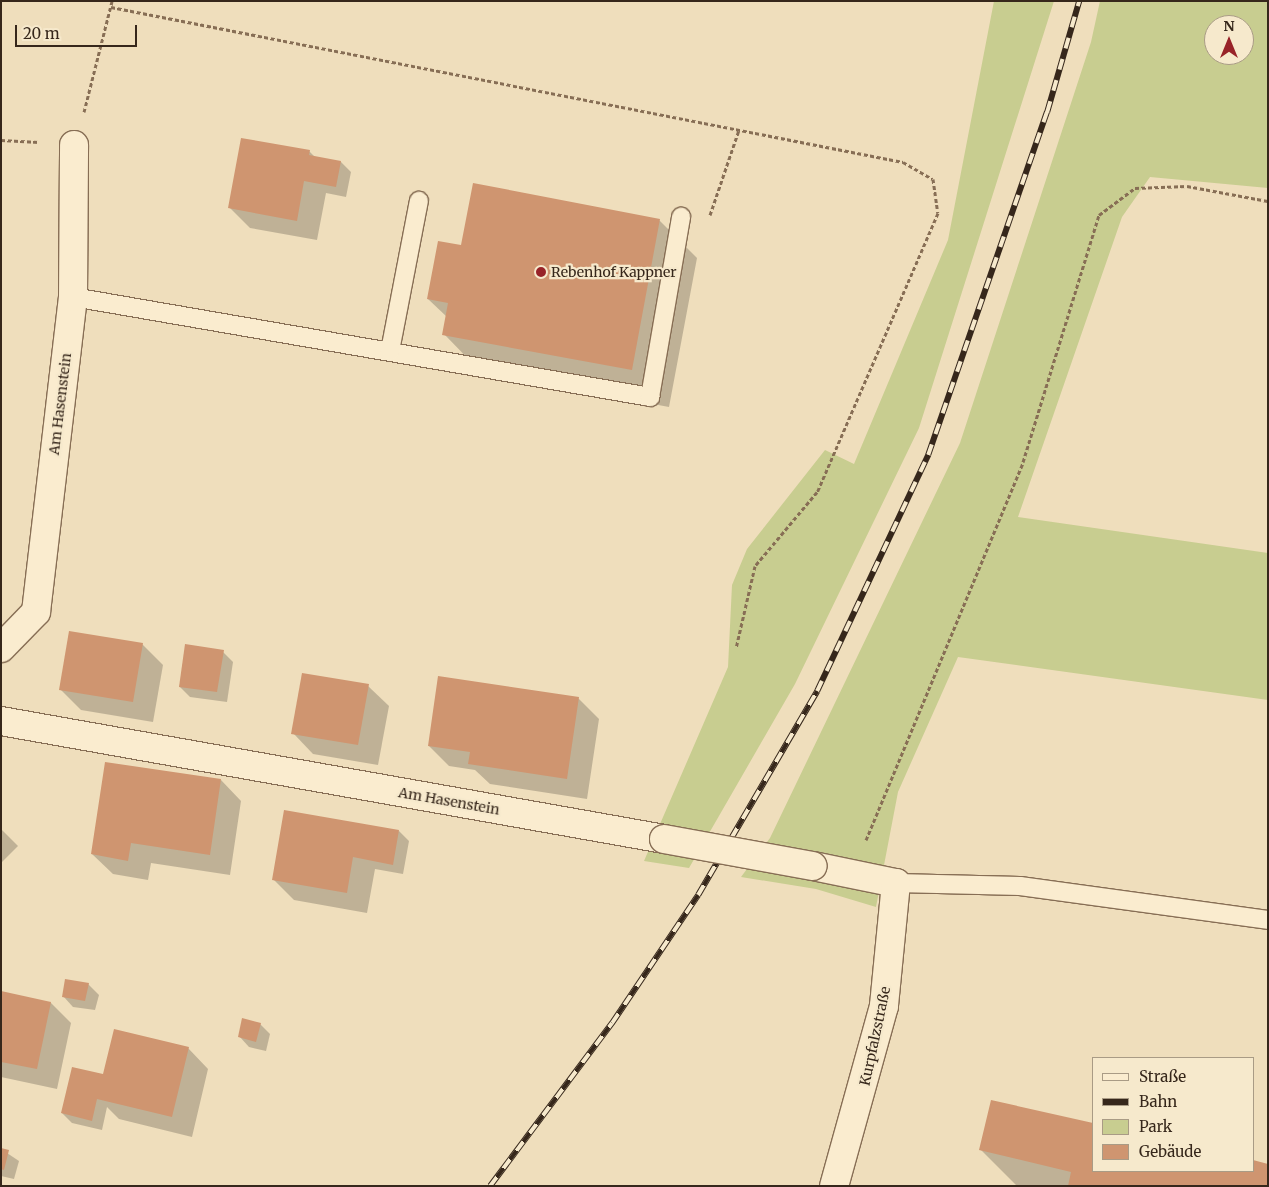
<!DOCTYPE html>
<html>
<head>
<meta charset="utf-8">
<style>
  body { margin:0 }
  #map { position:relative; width:1269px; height:1187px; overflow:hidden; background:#efdebc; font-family:Merriweather,serif }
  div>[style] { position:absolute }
  .green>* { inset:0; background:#c8cd90 }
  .shadow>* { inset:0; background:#0003 }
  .building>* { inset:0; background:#cf9570 }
  .path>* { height:3px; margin-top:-1.5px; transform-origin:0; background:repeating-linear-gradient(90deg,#876e55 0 4px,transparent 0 6.5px) }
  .roads { filter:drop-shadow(1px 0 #876e55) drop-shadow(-1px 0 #876e55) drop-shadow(0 1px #876e55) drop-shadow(0 -1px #876e55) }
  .service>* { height:18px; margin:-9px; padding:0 9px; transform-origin:9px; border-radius:9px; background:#faeccf }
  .minor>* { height:28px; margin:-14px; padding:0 14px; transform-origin:14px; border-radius:14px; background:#faeccf }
  .rail>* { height:5.5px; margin-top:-2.75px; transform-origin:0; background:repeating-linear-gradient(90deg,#f6e9cc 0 11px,#36271b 0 22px); box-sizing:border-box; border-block:1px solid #36271b }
  .bridges { filter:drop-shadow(1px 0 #876e55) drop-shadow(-1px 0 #876e55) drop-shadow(0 1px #876e55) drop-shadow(0 -1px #876e55) }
  .minor-bridge>* { height:28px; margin:-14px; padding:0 14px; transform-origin:14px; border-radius:14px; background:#faeccf }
  .dots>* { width:14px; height:14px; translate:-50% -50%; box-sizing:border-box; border:2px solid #f6e9cc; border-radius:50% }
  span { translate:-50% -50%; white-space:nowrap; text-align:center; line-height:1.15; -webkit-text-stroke:4.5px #f6e9cc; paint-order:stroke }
  .poi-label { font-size:14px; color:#36271b }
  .left { translate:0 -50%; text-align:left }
  .street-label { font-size:14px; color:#36271b }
  .frame { position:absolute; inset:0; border:2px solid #36271b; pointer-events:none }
  .legend { position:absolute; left:1092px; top:1057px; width:162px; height:115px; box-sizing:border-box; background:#f6e9cc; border:1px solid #a99b85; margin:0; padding:6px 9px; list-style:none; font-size:15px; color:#36271b }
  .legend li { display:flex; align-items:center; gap:10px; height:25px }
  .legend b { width:25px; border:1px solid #a99b85 }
  .north { position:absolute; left:1204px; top:15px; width:50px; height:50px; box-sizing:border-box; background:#f6e9cc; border:1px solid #a99b85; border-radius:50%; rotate:0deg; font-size:14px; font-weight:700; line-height:20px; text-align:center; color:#36271b }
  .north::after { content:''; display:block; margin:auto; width:18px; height:22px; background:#982328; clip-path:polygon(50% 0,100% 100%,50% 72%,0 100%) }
  .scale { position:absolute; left:15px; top:25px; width:122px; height:22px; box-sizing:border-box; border:2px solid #36271b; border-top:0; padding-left:6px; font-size:15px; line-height:18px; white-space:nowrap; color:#36271b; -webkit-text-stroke:4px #f6e9cc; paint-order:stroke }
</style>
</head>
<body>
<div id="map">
  <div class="green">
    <div style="clip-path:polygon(994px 1px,1054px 1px,919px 428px,795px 684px,689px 868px,644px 861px,728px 667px,732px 585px,747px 549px,825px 450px,854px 464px,948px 240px)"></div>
    <div style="clip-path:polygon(evenodd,1100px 1px,1268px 1px,1268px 188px,1150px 177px,1122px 217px,1018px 517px,1268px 553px,1268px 700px,958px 657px,898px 792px,876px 907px,816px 889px,741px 877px,770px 838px,960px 443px,1091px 42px,1100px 1px,1214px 25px,1244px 25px,1244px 55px,1214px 55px,1214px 25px)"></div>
  </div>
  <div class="shadow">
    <div style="clip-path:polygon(309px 151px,315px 157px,341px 162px,351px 172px,346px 197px,326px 193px,317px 240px,250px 228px,229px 207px)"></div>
    <div style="clip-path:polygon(659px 220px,697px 258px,669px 407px,481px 372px,444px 334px,447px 317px,428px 299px)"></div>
    <div style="clip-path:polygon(142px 644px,163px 665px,153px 722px,81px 710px,60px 689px)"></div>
    <div style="clip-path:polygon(223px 652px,233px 662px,227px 702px,190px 697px,180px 687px)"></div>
    <div style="clip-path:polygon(368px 686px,389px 706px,378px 765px,313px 754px,293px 733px)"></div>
    <div style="clip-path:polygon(578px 698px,599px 719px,587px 799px,490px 784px,475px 770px,449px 766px,429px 746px)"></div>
    <div style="clip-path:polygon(221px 780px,241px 801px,230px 875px,151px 863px,148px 880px,113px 874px,92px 854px)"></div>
    <div style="clip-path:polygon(1px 829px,18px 846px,1px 863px)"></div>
    <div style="clip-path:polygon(399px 831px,409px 841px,403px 874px,375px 869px,367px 913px,294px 900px,273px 879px)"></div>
    <div style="clip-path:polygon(88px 984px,99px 995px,95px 1010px,73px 1007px,63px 996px)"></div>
    <div style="clip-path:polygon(1px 992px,51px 1003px,71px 1023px,57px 1089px,1px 1077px)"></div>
    <div style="clip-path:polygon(260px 1024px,270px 1034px,266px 1051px,249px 1047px,239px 1036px)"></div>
    <div style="clip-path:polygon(188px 1048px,208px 1069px,192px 1137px,119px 1119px,107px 1107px,102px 1130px,72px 1123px,62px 1113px,102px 1075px)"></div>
    <div style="clip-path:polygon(1px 1149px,19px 1161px,14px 1179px,1px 1176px)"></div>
    <div style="clip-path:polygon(981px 1150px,1093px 1171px,1253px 1171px,1253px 1162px,1268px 1165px,1268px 1186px,1017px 1186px)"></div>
  </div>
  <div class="building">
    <div style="clip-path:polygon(241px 138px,310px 150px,309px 155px,341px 161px,336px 187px,304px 181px,297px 221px,228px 208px)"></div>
    <div style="clip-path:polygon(473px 183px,660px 219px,632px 370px,442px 335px,448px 303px,427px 299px,438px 241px,461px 245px)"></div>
    <div style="clip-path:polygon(69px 631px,143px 643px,133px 702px,59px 690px)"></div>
    <div style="clip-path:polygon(185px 644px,224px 650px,217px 692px,179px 687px)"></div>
    <div style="clip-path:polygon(302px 673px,369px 684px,358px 745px,291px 734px)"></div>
    <div style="clip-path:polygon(438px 676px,579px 697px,567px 779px,468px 764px,470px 752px,428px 746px)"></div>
    <div style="clip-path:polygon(105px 762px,221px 779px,210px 855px,131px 843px,128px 861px,91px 854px)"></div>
    <div style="clip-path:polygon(284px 810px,399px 830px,393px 865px,353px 857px,347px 893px,272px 880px)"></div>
    <div style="clip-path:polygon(65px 979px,89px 983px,85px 1001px,62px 997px)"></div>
    <div style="clip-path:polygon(1px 991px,51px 1002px,37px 1069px,1px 1062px)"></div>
    <div style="clip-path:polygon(242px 1018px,261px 1023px,256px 1042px,238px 1037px)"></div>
    <div style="clip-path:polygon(114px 1029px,189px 1047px,172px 1117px,97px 1099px,92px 1121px,61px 1113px,72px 1067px,103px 1074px)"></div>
    <div style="clip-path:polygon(991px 1100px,1093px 1123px,1093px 1171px,1253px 1171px,1253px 1160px,1268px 1164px,1268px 1186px,1068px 1186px,1071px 1172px,979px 1150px)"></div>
    <div style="clip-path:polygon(1px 1148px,9px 1150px,4px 1170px,1px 1169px)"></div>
  </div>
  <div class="path">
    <div style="left:111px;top:7px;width:807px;rotate:11.07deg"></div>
    <div style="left:903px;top:162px;width:34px;rotate:30deg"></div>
    <div style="left:933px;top:179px;width:34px;rotate:82deg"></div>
    <div style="left:938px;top:213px;width:304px;rotate:113.4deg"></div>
    <div style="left:817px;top:492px;width:97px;rotate:130deg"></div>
    <div style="left:755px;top:566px;width:84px;rotate:103deg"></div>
    <div style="left:84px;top:112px;width:114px;rotate:-75.8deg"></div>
    <div style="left:1px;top:140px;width:38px;rotate:3deg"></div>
    <div style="left:710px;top:215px;width:90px;rotate:-71.2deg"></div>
    <div style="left:866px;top:840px;width:409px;rotate:-67.4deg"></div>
    <div style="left:1023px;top:462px;width:258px;rotate:-72.9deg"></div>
    <div style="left:1099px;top:215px;width:45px;rotate:-36.9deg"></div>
    <div style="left:1135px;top:188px;width:52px;rotate:-2.2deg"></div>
    <div style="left:1187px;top:186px;width:82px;rotate:10.5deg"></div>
  </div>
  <div class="roads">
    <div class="service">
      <div style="left:73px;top:297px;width:586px;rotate:9.83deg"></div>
      <div style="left:650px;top:397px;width:183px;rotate:-80.2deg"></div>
      <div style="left:390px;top:351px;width:153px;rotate:-79.1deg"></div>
      <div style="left:896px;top:883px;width:124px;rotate:1.4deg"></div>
      <div style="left:1020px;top:886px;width:250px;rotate:7.8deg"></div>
    </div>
    <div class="minor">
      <div style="left:1px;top:648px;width:50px;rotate:-45.8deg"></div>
      <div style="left:36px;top:612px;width:317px;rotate:-83.3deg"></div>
      <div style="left:73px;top:297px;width:152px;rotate:-89.6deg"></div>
      <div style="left:1px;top:721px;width:673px;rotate:10.09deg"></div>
      <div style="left:813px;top:866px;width:85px;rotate:11.6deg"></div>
      <div style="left:896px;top:883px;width:124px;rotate:95.6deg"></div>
      <div style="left:884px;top:1006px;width:187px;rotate:105.5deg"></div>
    </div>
  </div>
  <div class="rail">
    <div style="left:490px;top:1186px;width:204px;rotate:-53.2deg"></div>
    <div style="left:612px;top:1023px;width:154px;rotate:-56.1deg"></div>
    <div style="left:698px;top:895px;width:236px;rotate:-59.7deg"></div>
    <div style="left:817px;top:691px;width:261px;rotate:-64.8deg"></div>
    <div style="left:928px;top:455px;width:363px;rotate:-70.9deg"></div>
    <div style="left:1047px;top:112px;width:116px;rotate:-73.9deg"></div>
  </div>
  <div class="bridges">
    <div class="minor-bridge">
      <div style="left:664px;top:839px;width:151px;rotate:10.3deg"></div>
    </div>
  </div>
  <div class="dots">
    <div style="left:541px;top:272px;background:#982328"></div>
  </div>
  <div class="poi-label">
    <span class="left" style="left:551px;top:272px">Rebenhof Kappner</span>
  </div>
  <div class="street-label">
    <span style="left:60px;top:404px;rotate:-83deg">Am Hasenstein</span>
    <span style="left:449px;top:801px;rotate:10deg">Am Hasenstein</span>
    <span style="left:875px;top:1036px;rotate:-78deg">Kurpfalzstraße</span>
  </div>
  <div class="frame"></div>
  <ul class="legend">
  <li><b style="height:6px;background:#faeccf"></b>Straße</li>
  <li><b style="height:6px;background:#36271b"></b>Bahn</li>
  <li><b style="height:14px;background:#c8cd90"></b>Park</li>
  <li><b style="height:14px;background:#cf9570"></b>Gebäude</li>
  </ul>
  <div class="north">N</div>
  <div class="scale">20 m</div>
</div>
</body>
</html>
